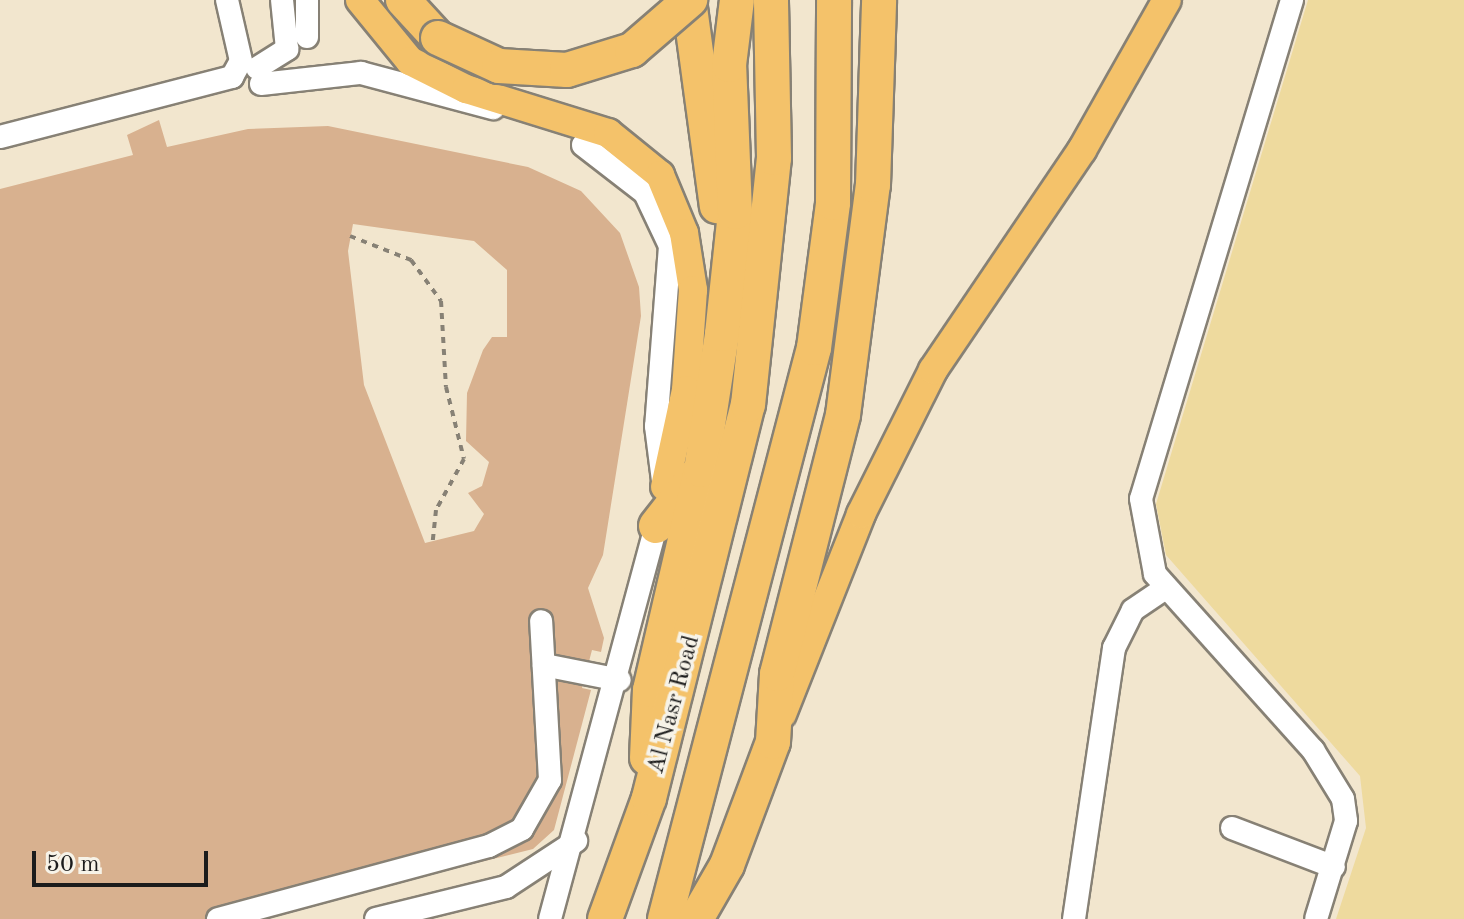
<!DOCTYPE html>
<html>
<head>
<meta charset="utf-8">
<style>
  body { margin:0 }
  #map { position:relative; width:1464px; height:919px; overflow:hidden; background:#f2e6ce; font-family:"Old Standard TT",serif }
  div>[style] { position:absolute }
  .sand>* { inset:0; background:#eeda9e }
  .building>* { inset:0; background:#d8b18f }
  .path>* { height:4px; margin-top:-2px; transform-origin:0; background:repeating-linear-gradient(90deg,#878175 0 6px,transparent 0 12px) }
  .roads { filter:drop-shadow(2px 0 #878175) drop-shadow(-2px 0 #878175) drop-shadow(0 2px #878175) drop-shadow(0 -2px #878175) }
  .minor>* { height:22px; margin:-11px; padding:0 11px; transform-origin:11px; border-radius:11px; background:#fff }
  .major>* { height:28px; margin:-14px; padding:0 14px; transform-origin:14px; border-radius:14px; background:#f4c26a }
  .highway>* { height:34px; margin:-17px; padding:0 17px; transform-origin:17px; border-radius:17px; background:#f4c26a }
  .bridges { filter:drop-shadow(2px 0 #878175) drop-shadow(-2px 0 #878175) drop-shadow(0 2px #878175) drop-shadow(0 -2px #878175) }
  .highway-bridge>* { height:34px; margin:-17px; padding:0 17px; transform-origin:17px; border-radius:17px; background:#f4c26a }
  span { translate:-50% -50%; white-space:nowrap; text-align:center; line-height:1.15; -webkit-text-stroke:7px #f7f3e8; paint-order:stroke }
  .street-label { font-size:24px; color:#1c1c1c }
  .scale { position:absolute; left:32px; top:851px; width:176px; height:36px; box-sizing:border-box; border:4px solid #1c1c1c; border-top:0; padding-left:10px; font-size:24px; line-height:28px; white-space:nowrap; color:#1c1c1c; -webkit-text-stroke:6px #f7f3e8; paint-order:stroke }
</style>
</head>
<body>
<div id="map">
  <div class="sand">
    <div style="clip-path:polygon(1308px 0,1464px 0,1464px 919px,1336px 919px,1366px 828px,1360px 776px,1166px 555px,1156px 504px)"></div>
  </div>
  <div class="building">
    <div style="clip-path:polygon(evenodd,159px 120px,167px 147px,248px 129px,328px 126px,528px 167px,581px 191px,620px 233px,639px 287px,641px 316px,603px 555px,588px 588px,604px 638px,601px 652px,592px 650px,582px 688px,591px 690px,554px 830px,533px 849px,250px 919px,0 919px,0 189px,133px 155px,127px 135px,159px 120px,353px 224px,474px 241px,507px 270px,507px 337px,492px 337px,483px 350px,467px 393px,466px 441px,489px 462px,482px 486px,468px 493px,484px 514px,474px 531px,425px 543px,364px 385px,348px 251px,353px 224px)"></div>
  </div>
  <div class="path">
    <div style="left:350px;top:236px;width:66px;rotate:21.5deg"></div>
    <div style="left:411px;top:260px;width:51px;rotate:53.8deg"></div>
    <div style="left:441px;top:301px;width:86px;rotate:86.7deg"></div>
    <div style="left:446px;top:387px;width:74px;rotate:76deg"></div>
    <div style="left:464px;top:459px;width:58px;rotate:118.8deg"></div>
    <div style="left:436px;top:510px;width:31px;rotate:96deg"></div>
  </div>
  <div class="roads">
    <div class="minor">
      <div style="left:307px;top:0;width:37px;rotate:90deg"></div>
      <div style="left:1292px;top:0;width:521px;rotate:106.84deg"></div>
      <div style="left:1141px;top:499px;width:76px;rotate:79.4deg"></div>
      <div style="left:1155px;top:574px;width:237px;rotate:48.1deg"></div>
      <div style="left:1313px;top:750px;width:57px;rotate:58.5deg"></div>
      <div style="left:1343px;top:799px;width:22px;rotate:82deg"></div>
      <div style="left:1346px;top:821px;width:102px;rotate:107deg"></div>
      <div style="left:257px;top:68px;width:36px;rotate:-32deg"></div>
      <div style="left:287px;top:49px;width:49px;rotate:-95.8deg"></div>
      <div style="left:261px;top:84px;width:101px;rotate:-6.3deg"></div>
      <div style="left:361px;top:73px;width:137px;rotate:14.9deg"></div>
      <div style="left:0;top:137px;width:240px;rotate:-14.5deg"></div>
      <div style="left:232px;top:77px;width:18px;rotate:-61deg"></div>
      <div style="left:241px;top:61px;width:63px;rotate:-102.9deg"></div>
      <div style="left:583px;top:145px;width:78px;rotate:37.7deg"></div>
      <div style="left:645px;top:193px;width:59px;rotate:64.7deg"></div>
      <div style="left:670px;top:246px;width:181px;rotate:94.4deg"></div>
      <div style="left:656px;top:426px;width:55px;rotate:82.7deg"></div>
      <div style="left:544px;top:665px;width:77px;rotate:11.2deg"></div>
      <div style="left:1232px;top:828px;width:109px;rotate:20.9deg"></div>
      <div style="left:218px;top:919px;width:281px;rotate:-15.1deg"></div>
      <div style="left:489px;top:846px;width:37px;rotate:-27deg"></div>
      <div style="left:522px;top:829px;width:56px;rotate:-60.3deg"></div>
      <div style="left:550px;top:780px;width:159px;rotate:-93.2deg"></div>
      <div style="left:376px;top:919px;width:134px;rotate:-13.8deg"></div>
      <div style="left:506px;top:887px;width:84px;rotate:-33.3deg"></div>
      <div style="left:550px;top:919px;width:418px;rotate:-74.9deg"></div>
      <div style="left:1074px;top:919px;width:274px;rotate:-81.6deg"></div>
      <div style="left:1114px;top:648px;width:42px;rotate:-63.4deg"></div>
      <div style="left:1133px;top:610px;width:40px;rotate:-34deg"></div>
    </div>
    <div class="major">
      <div style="left:360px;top:0;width:79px;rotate:50.7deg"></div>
      <div style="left:410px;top:61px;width:63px;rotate:26.6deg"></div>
      <div style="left:466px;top:89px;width:149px;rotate:17.2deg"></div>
      <div style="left:608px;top:133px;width:67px;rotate:38.9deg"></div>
      <div style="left:660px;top:175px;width:63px;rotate:67.5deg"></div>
      <div style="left:684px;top:233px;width:58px;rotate:81deg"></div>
      <div style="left:693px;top:290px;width:100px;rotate:94deg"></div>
      <div style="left:686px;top:390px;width:99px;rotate:102.2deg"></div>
      <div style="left:782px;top:714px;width:215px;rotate:-68.4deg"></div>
      <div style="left:861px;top:514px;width:161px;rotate:-63.4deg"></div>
      <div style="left:933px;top:370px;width:266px;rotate:-55.9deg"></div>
      <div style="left:1082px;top:150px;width:172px;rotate:-60.5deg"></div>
    </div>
    <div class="highway">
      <div style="left:403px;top:0;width:52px;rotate:47.4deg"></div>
      <div style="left:689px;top:0;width:208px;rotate:82.3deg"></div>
      <div style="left:656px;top:526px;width:63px;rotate:-52deg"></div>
      <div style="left:647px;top:758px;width:68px;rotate:-87.5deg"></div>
      <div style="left:650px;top:690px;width:226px;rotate:-76.9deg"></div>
      <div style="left:701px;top:470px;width:138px;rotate:-81.2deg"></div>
      <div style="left:722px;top:334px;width:123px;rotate:-83.9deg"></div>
      <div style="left:735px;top:212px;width:147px;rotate:-92.3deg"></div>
      <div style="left:729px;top:65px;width:65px;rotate:-83deg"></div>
      <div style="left:605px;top:919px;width:129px;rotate:-70deg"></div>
      <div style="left:649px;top:798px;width:405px;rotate:-75.9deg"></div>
      <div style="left:748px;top:405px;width:248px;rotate:-84deg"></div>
      <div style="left:774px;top:158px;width:158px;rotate:-91.1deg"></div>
      <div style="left:665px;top:919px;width:590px;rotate:-75.38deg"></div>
      <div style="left:814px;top:348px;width:146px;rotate:-82.5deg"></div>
      <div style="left:833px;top:203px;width:203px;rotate:-89.7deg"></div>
      <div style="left:696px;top:919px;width:62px;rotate:-60.1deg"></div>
      <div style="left:727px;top:865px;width:131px;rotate:-69.5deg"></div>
      <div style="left:773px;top:742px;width:68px;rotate:-86.6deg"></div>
      <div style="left:777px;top:674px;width:267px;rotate:-75.7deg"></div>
      <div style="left:843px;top:415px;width:232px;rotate:-82.6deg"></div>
      <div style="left:873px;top:185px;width:185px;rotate:-88.1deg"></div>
    </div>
  </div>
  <div class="bridges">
    <div class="highway-bridge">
      <div style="left:438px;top:38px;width:67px;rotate:24.7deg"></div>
      <div style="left:499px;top:66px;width:68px;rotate:3.4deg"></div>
      <div style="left:567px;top:70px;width:68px;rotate:-17.1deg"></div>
      <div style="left:632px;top:50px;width:77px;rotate:-40.8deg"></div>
    </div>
  </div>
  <div class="street-label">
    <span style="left:675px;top:705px;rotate:-75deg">Al Nasr Road</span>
  </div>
  <div class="scale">50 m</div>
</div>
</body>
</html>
